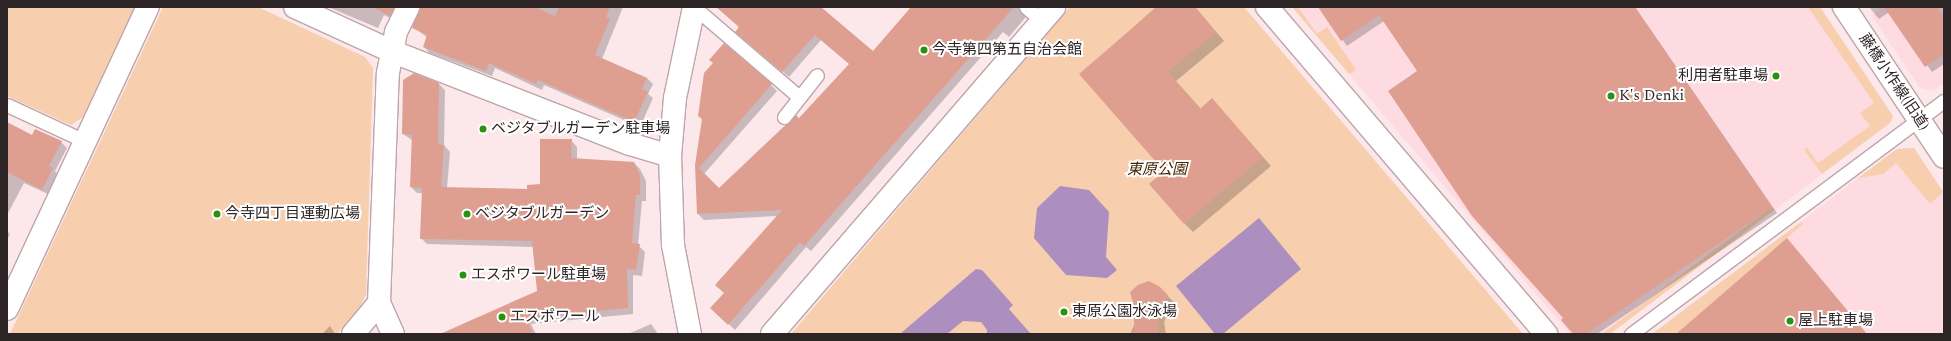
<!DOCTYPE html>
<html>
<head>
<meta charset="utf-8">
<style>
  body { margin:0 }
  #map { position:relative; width:1951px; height:341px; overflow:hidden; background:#fce8eb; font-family:Spectral,"Noto Sans JP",serif }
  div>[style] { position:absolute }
  .built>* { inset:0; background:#fddbe1 }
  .green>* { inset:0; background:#f7ceae }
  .water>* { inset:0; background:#ac8ebf }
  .shadow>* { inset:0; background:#0003 }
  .building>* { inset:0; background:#de9f91 }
  .roads { filter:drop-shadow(1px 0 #bda5aa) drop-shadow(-1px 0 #bda5aa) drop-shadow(0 1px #bda5aa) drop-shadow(0 -1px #bda5aa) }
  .lane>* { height:13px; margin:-6.5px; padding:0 6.5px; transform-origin:6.5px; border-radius:6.5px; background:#fff }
  .street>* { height:22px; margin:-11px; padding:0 11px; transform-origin:11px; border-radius:11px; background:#fff }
  .secondary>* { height:22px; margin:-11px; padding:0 11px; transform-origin:11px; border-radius:11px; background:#fff }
  .dots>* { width:11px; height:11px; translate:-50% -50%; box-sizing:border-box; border:2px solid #fff; border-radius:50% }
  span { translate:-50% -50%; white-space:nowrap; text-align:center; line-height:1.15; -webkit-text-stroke:4px #fff; paint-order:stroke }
  .poi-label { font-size:15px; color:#2d2426 }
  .left { translate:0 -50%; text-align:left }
  .right { translate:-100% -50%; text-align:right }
  .street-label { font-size:15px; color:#2d2426 }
  .park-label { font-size:15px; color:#452404; font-style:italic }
  .frame { position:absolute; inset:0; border:8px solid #2d2426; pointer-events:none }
</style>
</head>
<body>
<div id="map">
  <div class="built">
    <div style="clip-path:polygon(1292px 7px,1820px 7px,1893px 116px,1890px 123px,1610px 334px,1570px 334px)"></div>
    <div style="clip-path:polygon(1884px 7px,1940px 7px,1944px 13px,1944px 83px,1933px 91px,1920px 88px,1871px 15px)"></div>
    <div style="clip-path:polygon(1914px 148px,1944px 193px,1944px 334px,1652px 334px,1897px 149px)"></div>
  </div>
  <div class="green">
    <div style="clip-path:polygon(7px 7px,135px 7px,83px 117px,71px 125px,7px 96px)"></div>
    <div style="clip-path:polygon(163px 7px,258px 7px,365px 57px,373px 68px,366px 295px,360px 307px,337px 334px,10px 334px)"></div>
    <div style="clip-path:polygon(1070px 7px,1244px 7px,1523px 334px,791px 334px)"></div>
    <div style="clip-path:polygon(1292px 7px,1298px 7px,1317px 34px,1327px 27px,1356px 70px,1349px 74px)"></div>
    <div style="clip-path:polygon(1808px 7px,1820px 7px,1893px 116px,1890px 123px,1822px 174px,1804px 150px,1807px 148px,1818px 163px,1870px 126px,1860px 113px,1874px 103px)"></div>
    <div style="clip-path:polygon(1914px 148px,1943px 192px,1930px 204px,1896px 163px,1883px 174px,1858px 178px,1897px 149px)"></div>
    <div style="clip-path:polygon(1772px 207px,1774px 210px,1610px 334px,1602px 334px)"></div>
    <div style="clip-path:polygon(1801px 222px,1803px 224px,1676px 334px,1652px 334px)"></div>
  </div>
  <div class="water">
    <div style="clip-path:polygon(1060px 186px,1089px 190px,1109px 212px,1106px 257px,1117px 270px,1107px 278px,1066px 275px,1034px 238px,1037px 208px)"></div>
    <div style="clip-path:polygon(1259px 218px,1301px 269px,1223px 334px,1215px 334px,1176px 286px)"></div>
    <div style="clip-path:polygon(976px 269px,982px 270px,1013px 305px,1009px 309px,1031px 334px,987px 334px,987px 330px,981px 322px,963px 321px,947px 334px,900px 334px)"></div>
  </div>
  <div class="shadow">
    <div style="clip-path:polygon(328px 7px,404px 7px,396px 21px,384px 15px,378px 28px)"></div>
    <div style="clip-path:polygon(421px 7px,623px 7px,602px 59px,647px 78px,653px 84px,648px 94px,653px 98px,640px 127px,544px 85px,542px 90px,495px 68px,492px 76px,430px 53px,424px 47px,428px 38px,413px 27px)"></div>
    <div style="clip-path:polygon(731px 7px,820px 7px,873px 53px,912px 7px,1026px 7px,1025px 18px,1009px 37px,1003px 32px,811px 251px,806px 247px,735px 330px,712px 308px,725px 293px,778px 216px,704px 220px,698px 214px,696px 165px,771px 85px,777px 91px,704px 174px,719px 189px,799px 119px,850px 64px,821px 40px,789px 77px,742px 37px)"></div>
    <div style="clip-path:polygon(1156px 7px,1195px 7px,1224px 41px,1176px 81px,1201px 109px,1212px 99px,1271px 166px,1193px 232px,1184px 223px,1166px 171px,1081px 74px)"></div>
    <div style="clip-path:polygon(1319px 7px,1635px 7px,1777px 213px,1597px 334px,1575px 334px,1419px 71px,1384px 21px,1347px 46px)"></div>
    <div style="clip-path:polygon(1869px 7px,1944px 7px,1944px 64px,1932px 72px,1889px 12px,1879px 19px)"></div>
    <div style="clip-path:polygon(439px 84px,445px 90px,444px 145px,450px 152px,447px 188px,528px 190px,541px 185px,571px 140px,577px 147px,577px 159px,634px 163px,640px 169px,646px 181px,646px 201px,642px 201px,638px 245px,645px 252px,642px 276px,633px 275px,633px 314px,531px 324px,536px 334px,442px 334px,538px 292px,533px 247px,427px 244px,421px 238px,423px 193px,417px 193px,411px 187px,412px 140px,403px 134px)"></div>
    <div style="clip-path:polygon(7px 124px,33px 136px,61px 142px,67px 148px,55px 171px,58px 175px,48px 194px,24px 183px,7px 215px)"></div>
    <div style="clip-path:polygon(7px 231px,10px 234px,7px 240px)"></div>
    <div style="clip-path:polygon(1144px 283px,1155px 284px,1174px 302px,1164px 322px,1166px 334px,1130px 334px,1135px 323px)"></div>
    <div style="clip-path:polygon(651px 324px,658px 334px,628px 334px)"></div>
    <div style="clip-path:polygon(330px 326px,335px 334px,322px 334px)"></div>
  </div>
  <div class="building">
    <div style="clip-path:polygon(372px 7px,394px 7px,390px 16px)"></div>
    <div style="clip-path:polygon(420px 7px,535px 7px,555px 16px,559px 7px,610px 7px,606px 17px,610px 19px,595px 55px,647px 78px,642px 89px,648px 92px,634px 122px,538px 80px,536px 84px,489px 63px,486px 71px,423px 47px,427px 35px,412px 28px)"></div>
    <div style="clip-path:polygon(716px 7px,821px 7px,873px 51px,911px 7px,1014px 7px,804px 246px,800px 242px,728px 325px,710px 308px,724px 293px,715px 285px,782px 210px,697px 214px,695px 165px,702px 119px,698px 116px,704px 73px,713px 63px,709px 60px,724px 43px,772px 84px,699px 168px,719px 188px,796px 115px,799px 118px,849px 64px,815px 35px,782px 72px,735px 32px,739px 27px)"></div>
    <div style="clip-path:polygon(1157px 7px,1195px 7px,1216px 32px,1168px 72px,1200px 109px,1212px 98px,1263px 157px,1184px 224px,1149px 184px,1164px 171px,1079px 74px)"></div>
    <div style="clip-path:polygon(1318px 7px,1635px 7px,1772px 207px,1586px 334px,1573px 334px,1561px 320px,1563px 318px,1472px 216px,1388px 91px,1417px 71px,1379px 15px,1341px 41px)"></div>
    <div style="clip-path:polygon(1884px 7px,1937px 7px,1944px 18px,1944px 54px,1925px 67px)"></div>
    <div style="clip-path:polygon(414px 73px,439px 83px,438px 144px,444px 145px,441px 187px,527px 189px,527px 185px,540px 184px,540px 139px,572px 139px,571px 158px,634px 162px,640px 175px,640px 195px,636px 195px,632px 243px,640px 244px,636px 270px,627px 269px,628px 308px,526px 318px,533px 334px,440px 334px,537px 291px,532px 241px,420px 239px,422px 188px,410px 187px,412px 135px,402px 134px,403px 80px)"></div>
    <div style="clip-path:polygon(7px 122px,32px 135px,35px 129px,62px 141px,49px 166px,53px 168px,42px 190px,7px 172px)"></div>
    <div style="clip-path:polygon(1787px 238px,1867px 334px,1676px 334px)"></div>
    <div style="clip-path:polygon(1149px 281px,1160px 287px,1168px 295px,1158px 315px,1159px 334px,1134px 334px,1134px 306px,1130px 292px,1138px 285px)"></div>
  </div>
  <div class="roads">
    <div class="lane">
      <div style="left:694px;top:7px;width:138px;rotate:40.6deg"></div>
      <div style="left:1026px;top:7px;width:21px;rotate:41deg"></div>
      <div style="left:7px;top:105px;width:86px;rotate:24.8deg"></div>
      <div style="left:784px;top:117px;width:53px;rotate:-51.8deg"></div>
      <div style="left:1631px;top:334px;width:390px;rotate:-36.7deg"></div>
    </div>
    <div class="street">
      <div style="left:295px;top:7px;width:106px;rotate:24.6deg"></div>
      <div style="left:391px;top:51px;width:256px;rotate:21.3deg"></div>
      <div style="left:630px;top:144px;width:42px;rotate:16.7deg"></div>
      <div style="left:1267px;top:7px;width:430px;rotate:49.5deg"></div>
      <div style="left:7px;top:309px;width:333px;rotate:-65deg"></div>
      <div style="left:353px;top:334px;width:40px;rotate:-50deg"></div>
      <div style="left:393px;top:334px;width:34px;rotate:-114deg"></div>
      <div style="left:379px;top:303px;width:230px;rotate:-87.8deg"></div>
      <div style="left:388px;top:73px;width:42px;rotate:-79deg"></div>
      <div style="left:396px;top:32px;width:28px;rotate:-64deg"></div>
      <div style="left:772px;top:334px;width:432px;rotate:-49.2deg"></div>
    </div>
    <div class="secondary">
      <div style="left:1844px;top:7px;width:180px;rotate:56.3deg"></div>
      <div style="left:690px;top:334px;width:91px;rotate:-100.8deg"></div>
      <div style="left:673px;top:245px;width:89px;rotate:-91.9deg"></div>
      <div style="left:670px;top:156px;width:58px;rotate:-85.1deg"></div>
      <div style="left:675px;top:98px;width:93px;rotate:-78.2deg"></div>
    </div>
  </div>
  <div class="dots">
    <div style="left:924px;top:50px;background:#2b9111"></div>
    <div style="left:1776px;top:76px;background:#2b9111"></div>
    <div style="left:1611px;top:96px;background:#2b9111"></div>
    <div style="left:483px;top:129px;background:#2b9111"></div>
    <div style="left:217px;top:214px;background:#2b9111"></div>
    <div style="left:467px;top:214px;background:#2b9111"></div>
    <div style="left:463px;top:275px;background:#2b9111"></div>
    <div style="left:1064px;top:312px;background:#2b9111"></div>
    <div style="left:502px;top:317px;background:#2b9111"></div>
    <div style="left:1790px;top:321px;background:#2b9111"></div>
  </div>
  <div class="poi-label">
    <span class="left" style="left:932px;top:50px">今寺第四第五自治会館</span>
    <span class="right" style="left:1768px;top:76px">利用者駐車場</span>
    <span class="left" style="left:1619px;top:96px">K's Denki</span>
    <span class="left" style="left:491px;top:129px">ベジタブルガーデン駐車場</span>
    <span class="left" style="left:225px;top:214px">今寺四丁目運動広場</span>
    <span class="left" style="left:475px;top:214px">ベジタブルガーデン</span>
    <span class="left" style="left:471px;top:275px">エスポワール駐車場</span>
    <span class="left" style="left:1072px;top:312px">東原公園水泳場</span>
    <span class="left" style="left:510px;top:317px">エスポワール</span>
    <span class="left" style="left:1798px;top:321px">屋上駐車場</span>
  </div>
  <div class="street-label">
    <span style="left:1894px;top:82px;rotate:56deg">藤橋小作線(旧道)</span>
  </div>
  <div class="park-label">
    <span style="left:1157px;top:170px">東原公園</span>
  </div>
  <div class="frame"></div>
</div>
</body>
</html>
